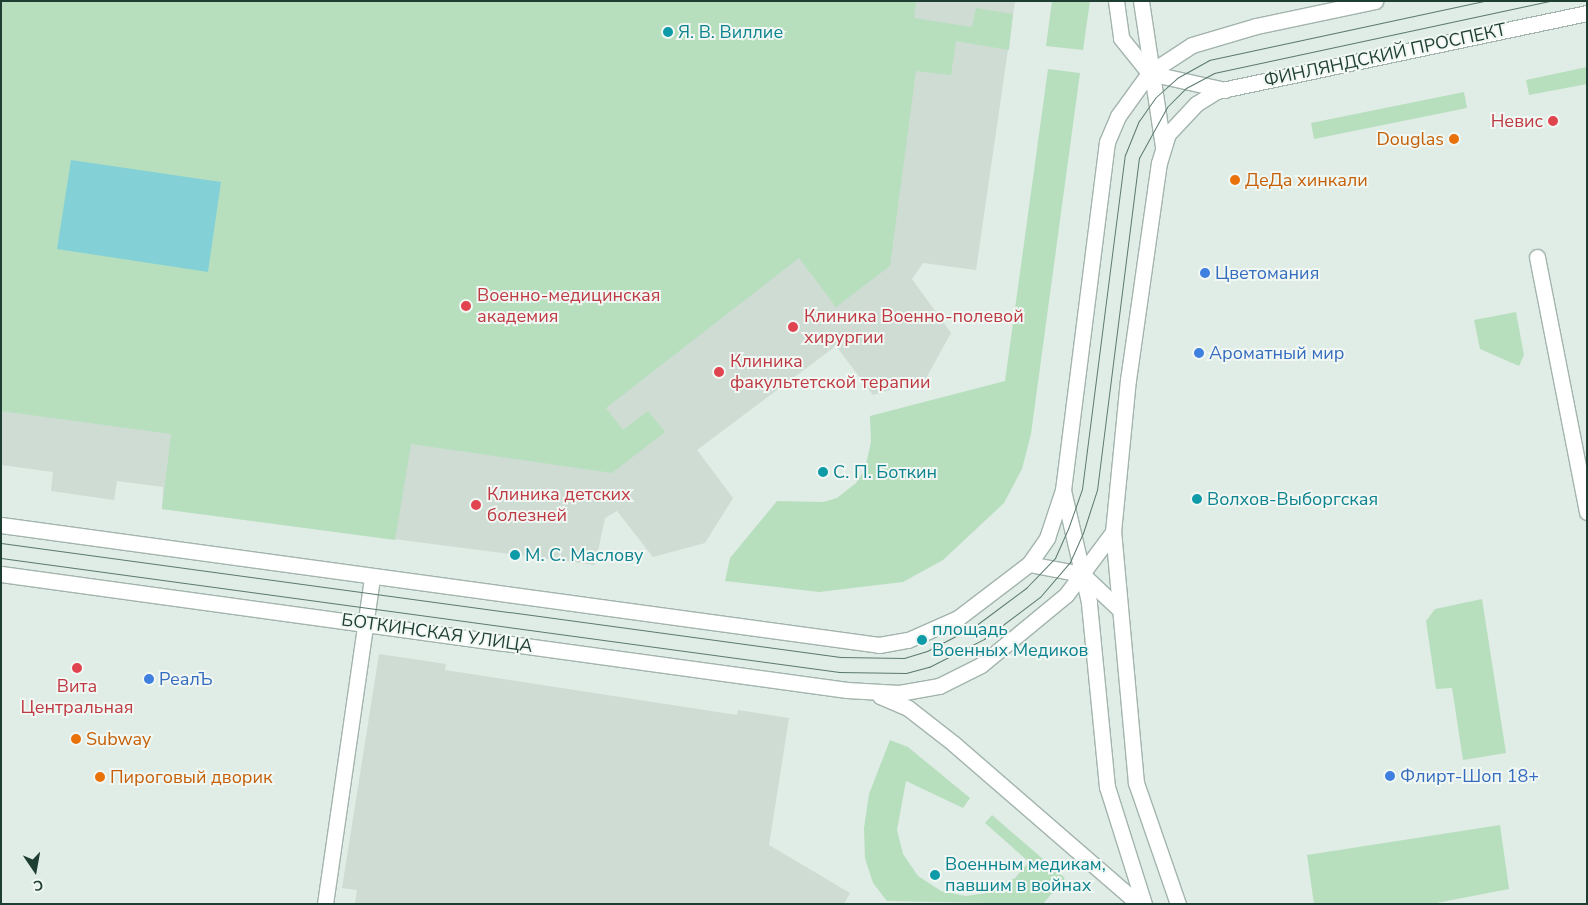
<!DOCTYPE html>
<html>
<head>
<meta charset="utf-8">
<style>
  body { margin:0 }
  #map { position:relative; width:1588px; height:905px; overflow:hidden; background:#e0ece6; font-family:"Nunito Sans",sans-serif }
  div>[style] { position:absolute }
  .built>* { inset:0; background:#cedcd4 }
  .green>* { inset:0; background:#b7dfbe }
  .water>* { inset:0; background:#83d1d6 }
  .roads { filter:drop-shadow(1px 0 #a2b4ad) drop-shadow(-1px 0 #a2b4ad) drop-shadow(0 1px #a2b4ad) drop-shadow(0 -1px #a2b4ad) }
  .minor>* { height:15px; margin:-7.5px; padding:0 7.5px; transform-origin:7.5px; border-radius:7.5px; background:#fff }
  .tertiary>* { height:15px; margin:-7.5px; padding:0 7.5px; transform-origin:7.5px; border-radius:7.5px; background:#fff }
  .secondary>* { height:15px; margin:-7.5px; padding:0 7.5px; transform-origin:7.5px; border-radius:7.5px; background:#fff }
  .tram>* { height:1px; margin:-0.5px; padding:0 0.5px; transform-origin:0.5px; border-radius:0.5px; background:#5a7a6e }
  .dots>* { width:14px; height:14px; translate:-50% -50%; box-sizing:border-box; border:2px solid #f1f8f4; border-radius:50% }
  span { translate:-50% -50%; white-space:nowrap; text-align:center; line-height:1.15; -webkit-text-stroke:4px #f1f8f4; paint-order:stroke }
  .culture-label { font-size:18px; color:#0d838f }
  .left { translate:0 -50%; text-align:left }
  .street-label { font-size:18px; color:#1f3e33 }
  .health-label { font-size:18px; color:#be3a42 }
  .right { translate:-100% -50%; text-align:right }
  .food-label { font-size:18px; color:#c56008 }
  .shop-label { font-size:18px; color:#366cbe }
  .frame { position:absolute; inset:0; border:2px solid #1f3e33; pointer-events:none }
  .north { position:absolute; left:10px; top:845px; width:50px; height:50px; -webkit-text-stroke:4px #f1f8f4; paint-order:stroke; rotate:168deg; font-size:14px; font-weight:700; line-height:20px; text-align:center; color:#1f3e33 }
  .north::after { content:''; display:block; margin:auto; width:18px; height:22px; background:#1f3e33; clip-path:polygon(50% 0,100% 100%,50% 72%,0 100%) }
</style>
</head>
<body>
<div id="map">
  <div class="built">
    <div style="clip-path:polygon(1px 1px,1015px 1px,976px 270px,923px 263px,912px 279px,951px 333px,925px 380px,873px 395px,836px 346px,697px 450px,733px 498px,705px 543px,653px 557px,617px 511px,605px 518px,595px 565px,162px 509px,163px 487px,117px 481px,114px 500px,51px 491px,53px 472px,1px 465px)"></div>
    <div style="clip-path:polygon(379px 654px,446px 664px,445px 670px,737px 715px,738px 710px,789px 718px,769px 845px,850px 893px,844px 904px,355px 904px,357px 890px,342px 888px)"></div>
  </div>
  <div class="green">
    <div style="clip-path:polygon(1px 1px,916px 1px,914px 18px,972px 27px,976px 8px,1013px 14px,1009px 50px,956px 41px,951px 75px,916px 71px,890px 266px,836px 307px,799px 258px,606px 408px,623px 430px,648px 411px,665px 432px,612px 473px,411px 444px,395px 540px,162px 509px,171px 434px,1px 411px)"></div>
    <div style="clip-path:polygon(1052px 1px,1090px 1px,1083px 50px,1046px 46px)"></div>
    <div style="clip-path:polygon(1587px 67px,1587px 84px,1529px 95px,1526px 80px)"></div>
    <div style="clip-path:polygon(1048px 69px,1080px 73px,1031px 434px,1022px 469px,1004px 503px,943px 560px,903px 582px,819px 592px,725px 581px,730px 558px,777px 501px,823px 502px,837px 498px,856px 483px,865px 469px,871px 442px,870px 416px,1005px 381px)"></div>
    <div style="clip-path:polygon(1464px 92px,1467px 108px,1314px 139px,1311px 123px)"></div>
    <div style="clip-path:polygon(1516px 312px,1524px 355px,1519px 366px,1480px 349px,1474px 320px)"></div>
    <div style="clip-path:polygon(1482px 599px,1506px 753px,1463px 760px,1452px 688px,1436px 689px,1426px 621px,1435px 609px)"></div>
    <div style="clip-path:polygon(890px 740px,908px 747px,970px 798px,963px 808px,906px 781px,897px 830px,903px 854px,918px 876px,941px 891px,966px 896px,987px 893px,1015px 878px,1029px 862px,985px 823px,992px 815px,1065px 878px,1043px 904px,887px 901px,873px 883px,865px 858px,864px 828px,869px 794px)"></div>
    <div style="clip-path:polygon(1500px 825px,1509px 889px,1431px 904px,1314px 904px,1307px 855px)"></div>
  </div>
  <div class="water">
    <div style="clip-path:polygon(71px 160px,221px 182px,208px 272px,57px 249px)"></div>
  </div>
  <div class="roads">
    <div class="minor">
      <div style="left:1537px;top:257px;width:260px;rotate:78.9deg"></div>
      <div style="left:325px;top:904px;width:330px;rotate:-81.8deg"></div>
    </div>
    <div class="tertiary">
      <div style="left:1116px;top:1px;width:37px;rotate:82deg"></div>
      <div style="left:1121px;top:38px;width:45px;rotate:51.3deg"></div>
      <div style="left:1141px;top:1px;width:148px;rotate:81.4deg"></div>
      <div style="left:1149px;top:73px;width:78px;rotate:12.6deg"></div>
    </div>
    <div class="secondary">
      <div style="left:1px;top:525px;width:886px;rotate:7.78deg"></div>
      <div style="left:879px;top:645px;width:29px;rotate:-10deg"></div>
      <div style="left:908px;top:640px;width:55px;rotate:-23.7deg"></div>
      <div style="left:958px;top:618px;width:89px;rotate:-37.3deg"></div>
      <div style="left:1029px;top:564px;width:32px;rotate:-55deg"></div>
      <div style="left:1047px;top:538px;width:51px;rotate:-71.6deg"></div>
      <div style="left:1029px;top:564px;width:54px;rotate:10.7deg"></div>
      <div style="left:1082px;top:574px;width:50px;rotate:43.4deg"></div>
      <div style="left:1px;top:574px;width:854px;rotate:7.81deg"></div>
      <div style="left:847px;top:690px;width:52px;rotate:3.3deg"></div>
      <div style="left:899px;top:693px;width:41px;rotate:-9.9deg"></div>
      <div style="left:939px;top:686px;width:47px;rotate:-26.6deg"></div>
      <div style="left:981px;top:665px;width:110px;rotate:-39.5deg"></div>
      <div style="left:1066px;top:595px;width:79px;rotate:-53.3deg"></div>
      <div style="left:880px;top:696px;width:30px;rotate:23deg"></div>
      <div style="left:908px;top:708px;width:58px;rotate:38deg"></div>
      <div style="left:954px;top:744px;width:245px;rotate:40.9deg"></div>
      <div style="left:1144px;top:904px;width:123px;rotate:-107.5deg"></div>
      <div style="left:1107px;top:787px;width:186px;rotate:-95.6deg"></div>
      <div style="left:1089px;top:602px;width:115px;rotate:-103.1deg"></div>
      <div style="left:1063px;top:490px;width:351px;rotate:-82.8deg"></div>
      <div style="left:1107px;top:142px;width:28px;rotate:-67deg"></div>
      <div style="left:1118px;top:116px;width:53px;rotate:-54.2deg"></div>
      <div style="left:1149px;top:73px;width:51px;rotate:-33.1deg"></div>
      <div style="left:1192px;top:45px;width:67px;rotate:-16.5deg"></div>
      <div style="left:1256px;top:26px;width:122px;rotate:-11.9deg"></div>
      <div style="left:1178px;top:904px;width:128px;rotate:-109.1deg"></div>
      <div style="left:1136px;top:783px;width:252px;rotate:-95.2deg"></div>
      <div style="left:1113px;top:532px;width:153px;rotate:-84.4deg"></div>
      <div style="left:1128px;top:380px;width:219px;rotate:-81.9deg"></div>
      <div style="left:1159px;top:163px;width:30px;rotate:-73deg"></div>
      <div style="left:1168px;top:134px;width:41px;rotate:-47deg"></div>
      <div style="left:1196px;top:104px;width:25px;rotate:-32deg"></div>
      <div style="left:1217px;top:91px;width:378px;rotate:-11.9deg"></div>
    </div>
  </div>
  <div class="tram">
    <div style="left:1px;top:543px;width:847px;rotate:7.74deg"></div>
    <div style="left:840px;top:657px;width:64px;rotate:0.9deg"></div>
    <div style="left:904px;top:658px;width:24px;rotate:-17deg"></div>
    <div style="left:927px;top:651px;width:54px;rotate:-27.5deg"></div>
    <div style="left:975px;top:626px;width:64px;rotate:-36.7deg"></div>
    <div style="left:1026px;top:588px;width:42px;rotate:-46deg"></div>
    <div style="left:1055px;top:558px;width:32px;rotate:-66deg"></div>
    <div style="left:1068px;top:529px;width:42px;rotate:-70.7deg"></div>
    <div style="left:1082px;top:489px;width:337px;rotate:-82.7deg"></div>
    <div style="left:1125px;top:155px;width:37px;rotate:-68deg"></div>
    <div style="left:1139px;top:121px;width:29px;rotate:-55deg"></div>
    <div style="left:1156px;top:97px;width:28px;rotate:-42deg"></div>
    <div style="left:1177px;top:78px;width:37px;rotate:-29deg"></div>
    <div style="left:1209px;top:60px;width:281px;rotate:-12.1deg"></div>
    <div style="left:1px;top:558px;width:846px;rotate:7.75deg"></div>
    <div style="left:839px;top:672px;width:67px;rotate:0.9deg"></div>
    <div style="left:906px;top:673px;width:24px;rotate:-15deg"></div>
    <div style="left:929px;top:667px;width:62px;rotate:-27deg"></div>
    <div style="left:984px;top:639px;width:70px;rotate:-36.9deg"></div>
    <div style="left:1040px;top:597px;width:46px;rotate:-49.4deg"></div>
    <div style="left:1070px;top:562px;width:32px;rotate:-66deg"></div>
    <div style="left:1083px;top:533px;width:45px;rotate:-72deg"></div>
    <div style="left:1097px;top:490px;width:335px;rotate:-82.8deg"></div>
    <div style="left:1139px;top:158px;width:58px;rotate:-61.2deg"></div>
    <div style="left:1167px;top:107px;width:27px;rotate:-45deg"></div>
    <div style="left:1186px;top:88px;width:32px;rotate:-28deg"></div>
    <div style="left:1214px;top:73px;width:343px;rotate:-12.1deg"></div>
  </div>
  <div class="dots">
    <div style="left:668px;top:32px;background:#0f9aa8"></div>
    <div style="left:1553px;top:121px;background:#e0444e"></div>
    <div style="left:1454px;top:139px;background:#e8710a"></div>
    <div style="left:1235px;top:180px;background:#e8710a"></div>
    <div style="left:1205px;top:273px;background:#3f7fe0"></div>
    <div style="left:466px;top:306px;background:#e0444e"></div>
    <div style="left:793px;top:327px;background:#e0444e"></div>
    <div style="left:1199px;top:353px;background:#3f7fe0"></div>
    <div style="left:719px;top:372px;background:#e0444e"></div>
    <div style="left:823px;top:472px;background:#0f9aa8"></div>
    <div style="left:1197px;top:499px;background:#0f9aa8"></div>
    <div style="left:476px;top:505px;background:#e0444e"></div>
    <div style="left:515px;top:555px;background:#0f9aa8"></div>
    <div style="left:922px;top:640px;background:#0f9aa8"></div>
    <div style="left:77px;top:668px;background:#e0444e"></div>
    <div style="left:149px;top:679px;background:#3f7fe0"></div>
    <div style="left:76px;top:739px;background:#e8710a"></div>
    <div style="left:1390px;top:776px;background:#3f7fe0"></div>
    <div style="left:100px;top:777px;background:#e8710a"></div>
    <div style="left:935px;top:875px;background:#0f9aa8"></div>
  </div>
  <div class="culture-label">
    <span class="left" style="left:678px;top:32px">Я. В. Виллие</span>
    <span class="left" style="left:833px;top:472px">С. П. Боткин</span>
    <span class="left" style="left:1207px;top:499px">Волхов-Выборгская</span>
    <span class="left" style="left:525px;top:555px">М. С. Маслову</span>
    <span class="left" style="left:932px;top:640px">площадь<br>Военных Медиков</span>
    <span class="left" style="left:945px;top:875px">Военным медикам,<br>павшим в войнах</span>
  </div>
  <div class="street-label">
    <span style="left:1385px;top:55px;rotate:-12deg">ФИНЛЯНДСКИЙ ПРОСПЕКТ</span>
    <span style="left:437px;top:633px;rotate:8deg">БОТКИНСКАЯ УЛИЦА</span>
  </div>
  <div class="health-label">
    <span class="right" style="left:1543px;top:121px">Невис</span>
    <span class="left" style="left:477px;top:306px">Военно-медицинская<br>академия</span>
    <span class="left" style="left:804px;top:327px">Клиника Военно-полевой<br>хирургии</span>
    <span class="left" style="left:730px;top:372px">Клиника<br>факультетской терапии</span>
    <span class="left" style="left:487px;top:505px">Клиника детских<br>болезней</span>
    <span style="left:77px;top:697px">Вита<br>Центральная</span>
  </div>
  <div class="food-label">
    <span class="right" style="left:1444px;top:139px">Douglas</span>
    <span class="left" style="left:1245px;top:180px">ДеДа хинкали</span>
    <span class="left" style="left:86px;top:739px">Subway</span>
    <span class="left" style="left:110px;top:777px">Пироговый дворик</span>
  </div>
  <div class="shop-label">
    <span class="left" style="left:1215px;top:273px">Цветомания</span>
    <span class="left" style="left:1209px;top:353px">Ароматный мир</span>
    <span class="left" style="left:159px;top:679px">РеалЪ</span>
    <span class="left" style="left:1400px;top:776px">Флирт-Шоп 18+</span>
  </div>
  <div class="frame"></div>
  <div class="north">С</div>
</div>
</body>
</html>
